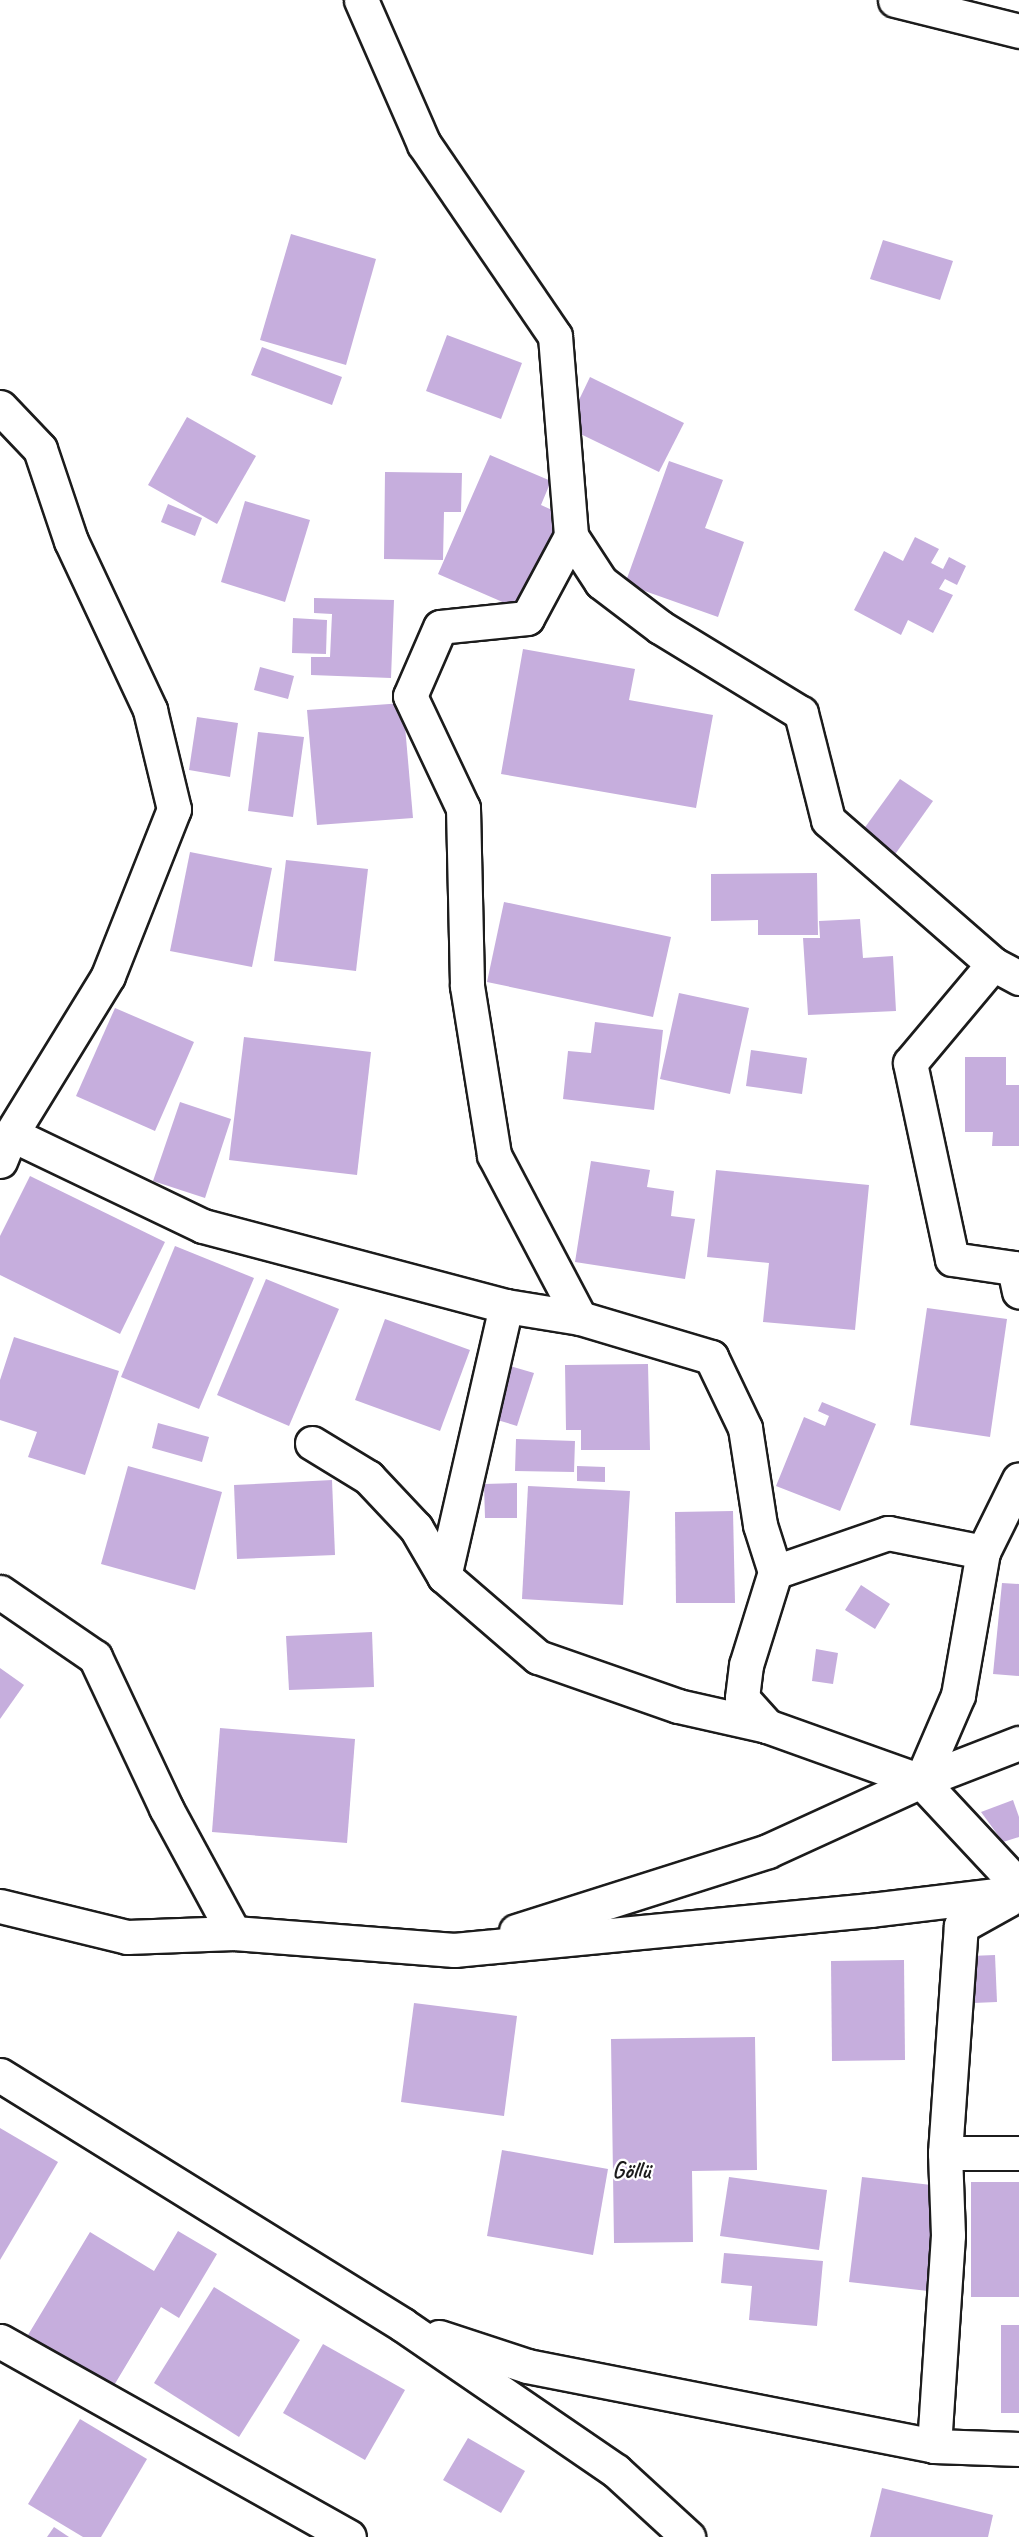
<!DOCTYPE html>
<html>
<head>
<meta charset="utf-8">
<style>
  body { margin:0 }
  #map { position:relative; width:1019px; height:2537px; overflow:hidden; background:#fff; font-family:Caveat,sans-serif }
  div>[style] { position:absolute }
  .building>* { inset:0; background:#c6aedd }
  .roads { filter:drop-shadow(2px 0 #1c1c1c) drop-shadow(-2px 0 #1c1c1c) drop-shadow(0 2px #1c1c1c) drop-shadow(0 -2px #1c1c1c) }
  .minor>* { height:33px; margin:-16.5px; padding:0 16.5px; transform-origin:16.5px; border-radius:16.5px; background:#fff }
  span { translate:-50% -50%; white-space:nowrap; text-align:center; line-height:1.15; -webkit-text-stroke:4.5px #fff; paint-order:stroke }
  .quarter-label { font-size:24px; color:#1c1c1c; font-weight:700 }
</style>
</head>
<body>
<div id="map">
  <div class="building">
    <div style="clip-path:polygon(291px 234px,376px 259px,346px 365px,260px 340px)"></div>
    <div style="clip-path:polygon(883px 240px,953px 261px,940px 300px,870px 279px)"></div>
    <div style="clip-path:polygon(447px 335px,522px 363px,501px 419px,426px 391px)"></div>
    <div style="clip-path:polygon(262px 347px,342px 377px,332px 405px,251px 375px)"></div>
    <div style="clip-path:polygon(590px 377px,684px 423px,659px 472px,566px 427px)"></div>
    <div style="clip-path:polygon(187px 417px,256px 456px,217px 524px,148px 485px)"></div>
    <div style="clip-path:polygon(490px 455px,551px 481px,541px 505px,563px 515px,521px 610px,438px 574px)"></div>
    <div style="clip-path:polygon(669px 461px,723px 480px,705px 528px,744px 542px,718px 617px,625px 584px)"></div>
    <div style="clip-path:polygon(385px 472px,462px 473px,461px 512px,444px 512px,443px 560px,384px 559px)"></div>
    <div style="clip-path:polygon(245px 501px,310px 520px,285px 602px,221px 582px)"></div>
    <div style="clip-path:polygon(168px 504px,202px 518px,195px 536px,161px 522px)"></div>
    <div style="clip-path:polygon(915px 537px,939px 549px,931px 563px,943px 569px,949px 557px,966px 566px,957px 585px,945px 579px,939px 589px,953px 595px,933px 633px,908px 620px,901px 635px,854px 610px,884px 551px,903px 561px)"></div>
    <div style="clip-path:polygon(314px 598px,394px 600px,391px 678px,311px 675px,311px 657px,330px 657px,332px 614px,314px 613px)"></div>
    <div style="clip-path:polygon(293px 618px,327px 620px,326px 654px,292px 653px)"></div>
    <div style="clip-path:polygon(523px 649px,635px 669px,629px 700px,713px 715px,696px 808px,501px 774px)"></div>
    <div style="clip-path:polygon(260px 667px,294px 676px,288px 699px,254px 690px)"></div>
    <div style="clip-path:polygon(403px 703px,413px 818px,317px 825px,307px 710px)"></div>
    <div style="clip-path:polygon(197px 717px,238px 723px,230px 777px,189px 770px)"></div>
    <div style="clip-path:polygon(258px 732px,304px 737px,293px 817px,248px 811px)"></div>
    <div style="clip-path:polygon(900px 779px,933px 801px,891px 860px,858px 837px)"></div>
    <div style="clip-path:polygon(190px 852px,272px 868px,252px 967px,170px 951px)"></div>
    <div style="clip-path:polygon(286px 860px,368px 869px,356px 971px,274px 961px)"></div>
    <div style="clip-path:polygon(817px 873px,818px 935px,758px 935px,758px 920px,711px 921px,711px 874px)"></div>
    <div style="clip-path:polygon(504px 902px,671px 937px,653px 1017px,487px 982px)"></div>
    <div style="clip-path:polygon(860px 919px,863px 958px,893px 956px,896px 1011px,808px 1015px,803px 938px,820px 938px,819px 921px)"></div>
    <div style="clip-path:polygon(679px 993px,749px 1008px,730px 1094px,660px 1079px)"></div>
    <div style="clip-path:polygon(115px 1008px,194px 1042px,155px 1131px,76px 1096px)"></div>
    <div style="clip-path:polygon(595px 1022px,663px 1030px,654px 1110px,563px 1099px,568px 1051px,591px 1053px)"></div>
    <div style="clip-path:polygon(244px 1037px,371px 1052px,357px 1175px,229px 1160px)"></div>
    <div style="clip-path:polygon(751px 1050px,807px 1058px,802px 1094px,746px 1086px)"></div>
    <div style="clip-path:polygon(965px 1057px,1006px 1057px,1006px 1085px,1019px 1085px,1019px 1146px,992px 1146px,993px 1132px,965px 1132px)"></div>
    <div style="clip-path:polygon(180px 1102px,231px 1119px,205px 1198px,153px 1181px)"></div>
    <div style="clip-path:polygon(591px 1161px,650px 1170px,647px 1187px,674px 1191px,671px 1216px,695px 1219px,685px 1279px,575px 1262px)"></div>
    <div style="clip-path:polygon(716px 1170px,869px 1185px,855px 1330px,763px 1322px,769px 1263px,707px 1257px)"></div>
    <div style="clip-path:polygon(30px 1176px,165px 1242px,120px 1334px,0 1275px,0 1236px)"></div>
    <div style="clip-path:polygon(175px 1246px,254px 1278px,199px 1409px,121px 1377px)"></div>
    <div style="clip-path:polygon(266px 1279px,339px 1309px,289px 1426px,217px 1395px)"></div>
    <div style="clip-path:polygon(927px 1308px,1007px 1319px,990px 1437px,910px 1425px)"></div>
    <div style="clip-path:polygon(385px 1319px,470px 1350px,440px 1431px,355px 1400px)"></div>
    <div style="clip-path:polygon(14px 1337px,119px 1371px,85px 1475px,28px 1457px,37px 1432px,0 1420px,0 1380px)"></div>
    <div style="clip-path:polygon(648px 1364px,650px 1450px,581px 1450px,581px 1430px,566px 1430px,565px 1365px)"></div>
    <div style="clip-path:polygon(510px 1366px,534px 1373px,517px 1426px,494px 1419px)"></div>
    <div style="clip-path:polygon(822px 1402px,876px 1424px,840px 1511px,776px 1486px,804px 1417px,825px 1426px,829px 1416px,818px 1411px)"></div>
    <div style="clip-path:polygon(158px 1423px,209px 1437px,202px 1462px,152px 1448px)"></div>
    <div style="clip-path:polygon(516px 1439px,575px 1441px,574px 1472px,515px 1471px)"></div>
    <div style="clip-path:polygon(128px 1466px,222px 1492px,195px 1590px,101px 1564px)"></div>
    <div style="clip-path:polygon(577px 1466px,605px 1467px,605px 1482px,577px 1481px)"></div>
    <div style="clip-path:polygon(332px 1480px,335px 1555px,237px 1559px,234px 1485px)"></div>
    <div style="clip-path:polygon(517px 1483px,517px 1518px,485px 1518px,484px 1484px)"></div>
    <div style="clip-path:polygon(528px 1486px,630px 1491px,623px 1605px,522px 1599px)"></div>
    <div style="clip-path:polygon(733px 1511px,735px 1603px,676px 1603px,675px 1512px)"></div>
    <div style="clip-path:polygon(1002px 1583px,1019px 1584px,1019px 1676px,993px 1674px)"></div>
    <div style="clip-path:polygon(861px 1585px,890px 1604px,875px 1629px,845px 1610px)"></div>
    <div style="clip-path:polygon(372px 1632px,374px 1687px,289px 1690px,286px 1636px)"></div>
    <div style="clip-path:polygon(816px 1649px,838px 1653px,833px 1684px,812px 1681px)"></div>
    <div style="clip-path:polygon(0 1668px,24px 1685px,0 1719px)"></div>
    <div style="clip-path:polygon(220px 1728px,355px 1739px,347px 1843px,212px 1832px)"></div>
    <div style="clip-path:polygon(1013px 1800px,1019px 1817px,1019px 1837px,1003px 1842px,981px 1812px)"></div>
    <div style="clip-path:polygon(995px 1955px,997px 2002px,973px 2003px,970px 1956px)"></div>
    <div style="clip-path:polygon(904px 1960px,905px 2060px,832px 2061px,831px 1961px)"></div>
    <div style="clip-path:polygon(414px 2003px,517px 2016px,504px 2116px,401px 2102px)"></div>
    <div style="clip-path:polygon(755px 2037px,757px 2170px,692px 2171px,693px 2242px,614px 2243px,611px 2039px)"></div>
    <div style="clip-path:polygon(0 2128px,58px 2162px,0 2260px)"></div>
    <div style="clip-path:polygon(502px 2150px,608px 2169px,593px 2255px,487px 2236px)"></div>
    <div style="clip-path:polygon(729px 2177px,827px 2190px,819px 2250px,720px 2236px)"></div>
    <div style="clip-path:polygon(862px 2177px,940px 2186px,928px 2291px,849px 2282px)"></div>
    <div style="clip-path:polygon(971px 2182px,1019px 2182px,1019px 2297px,971px 2297px)"></div>
    <div style="clip-path:polygon(178px 2231px,217px 2254px,179px 2318px,161px 2307px,113px 2387px,28px 2335px,90px 2232px,154px 2271px)"></div>
    <div style="clip-path:polygon(724px 2253px,823px 2261px,817px 2326px,749px 2320px,752px 2286px,721px 2283px)"></div>
    <div style="clip-path:polygon(214px 2287px,300px 2340px,239px 2437px,154px 2383px)"></div>
    <div style="clip-path:polygon(1001px 2325px,1019px 2325px,1019px 2413px,1001px 2413px)"></div>
    <div style="clip-path:polygon(323px 2344px,405px 2390px,365px 2460px,283px 2413px)"></div>
    <div style="clip-path:polygon(80px 2419px,147px 2459px,101px 2537px,83px 2537px,28px 2504px)"></div>
    <div style="clip-path:polygon(468px 2438px,525px 2471px,501px 2513px,443px 2480px)"></div>
    <div style="clip-path:polygon(882px 2488px,993px 2515px,988px 2537px,870px 2537px)"></div>
    <div style="clip-path:polygon(54px 2527px,69px 2537px,47px 2537px)"></div>
  </div>
  <div class="roads">
    <div class="minor">
      <div style="left:361px;top:0;width:157px;rotate:66.4deg"></div>
      <div style="left:424px;top:144px;width:232px;rotate:55.7deg"></div>
      <div style="left:555px;top:336px;width:201px;rotate:85.4deg"></div>
      <div style="left:571px;top:536px;width:55px;rotate:56.9deg"></div>
      <div style="left:601px;top:582px;width:74px;rotate:37.3deg"></div>
      <div style="left:660px;top:627px;width:165px;rotate:31.4deg"></div>
      <div style="left:801px;top:713px;width:110px;rotate:75.8deg"></div>
      <div style="left:828px;top:820px;width:219px;rotate:41.1deg"></div>
      <div style="left:993px;top:964px;width:30px;rotate:28deg"></div>
      <div style="left:895px;top:0;width:128px;rotate:14deg"></div>
      <div style="left:0;top:407px;width:58px;rotate:46.4deg"></div>
      <div style="left:40px;top:449px;width:97px;rotate:71.4deg"></div>
      <div style="left:71px;top:541px;width:187px;rotate:64.9deg"></div>
      <div style="left:150px;top:710px;width:102px;rotate:76.4deg"></div>
      <div style="left:174px;top:809px;width:180px;rotate:111.6deg"></div>
      <div style="left:108px;top:976px;width:185px;rotate:121.5deg"></div>
      <div style="left:11px;top:1134px;width:29px;rotate:112deg"></div>
      <div style="left:571px;top:536px;width:93px;rotate:118.2deg"></div>
      <div style="left:527px;top:618px;width:87px;rotate:174.1deg"></div>
      <div style="left:440px;top:627px;width:75px;rotate:113.5deg"></div>
      <div style="left:410px;top:696px;width:124px;rotate:64.7deg"></div>
      <div style="left:463px;top:808px;width:178px;rotate:88.7deg"></div>
      <div style="left:467px;top:986px;width:171px;rotate:80.9deg"></div>
      <div style="left:494px;top:1155px;width:184px;rotate:62.2deg"></div>
      <div style="left:580px;top:1318px;width:137px;rotate:16.6deg"></div>
      <div style="left:711px;top:1357px;width:79px;rotate:64.4deg"></div>
      <div style="left:745px;top:1428px;width:98px;rotate:81.2deg"></div>
      <div style="left:760px;top:1525px;width:49px;rotate:72.3deg"></div>
      <div style="left:775px;top:1572px;width:97px;rotate:107.3deg"></div>
      <div style="left:746px;top:1665px;width:33px;rotate:97deg"></div>
      <div style="left:742px;top:1698px;width:38px;rotate:48deg"></div>
      <div style="left:767px;top:1726px;width:164px;rotate:19.7deg"></div>
      <div style="left:921px;top:1781px;width:144px;rotate:47deg"></div>
      <div style="left:993px;top:964px;width:129px;rotate:130deg"></div>
      <div style="left:910px;top:1063px;width:200px;rotate:77.9deg"></div>
      <div style="left:952px;top:1259px;width:63px;rotate:8.3deg"></div>
      <div style="left:1014px;top:1268px;width:24px;rotate:78deg"></div>
      <div style="left:11px;top:1134px;width:213px;rotate:25.6deg"></div>
      <div style="left:203px;top:1226px;width:313px;rotate:14.8deg"></div>
      <div style="left:506px;top:1306px;width:75px;rotate:9.2deg"></div>
      <div style="left:506px;top:1306px;width:277px;rotate:102.9deg"></div>
      <div style="left:444px;top:1576px;width:124px;rotate:40.8deg"></div>
      <div style="left:538px;top:1657px;width:148px;rotate:19.3deg"></div>
      <div style="left:678px;top:1706px;width:91px;rotate:12.7deg"></div>
      <div style="left:312px;top:1443px;width:66px;rotate:31.3deg"></div>
      <div style="left:368px;top:1477px;width:70px;rotate:46.7deg"></div>
      <div style="left:416px;top:1528px;width:56px;rotate:59.7deg"></div>
      <div style="left:775px;top:1572px;width:120px;rotate:-19deg"></div>
      <div style="left:888px;top:1533px;width:97px;rotate:11.3deg"></div>
      <div style="left:983px;top:1552px;width:81px;rotate:-63.7deg"></div>
      <div style="left:0;top:1592px;width:115px;rotate:34.4deg"></div>
      <div style="left:95px;top:1657px;width:167px;rotate:64.8deg"></div>
      <div style="left:166px;top:1808px;width:142px;rotate:61.5deg"></div>
      <div style="left:921px;top:1781px;width:94px;rotate:-66.7deg"></div>
      <div style="left:958px;top:1695px;width:145px;rotate:-80.1deg"></div>
      <div style="left:0;top:1906px;width:131px;rotate:13.7deg"></div>
      <div style="left:127px;top:1937px;width:107px;rotate:-2.1deg"></div>
      <div style="left:234px;top:1933px;width:221px;rotate:4.4deg"></div>
      <div style="left:454px;top:1950px;width:419px;rotate:-5.5deg"></div>
      <div style="left:871px;top:1910px;width:149px;rotate:-6.9deg"></div>
      <div style="left:516px;top:1931px;width:264px;rotate:-17.6deg"></div>
      <div style="left:768px;top:1851px;width:168px;rotate:-24.6deg"></div>
      <div style="left:921px;top:1781px;width:105px;rotate:-21.2deg"></div>
      <div style="left:0;top:2075px;width:474px;rotate:31.8deg"></div>
      <div style="left:403px;top:2325px;width:258px;rotate:34.4deg"></div>
      <div style="left:616px;top:2471px;width:98px;rotate:42.5deg"></div>
      <div style="left:945px;top:2153px;width:74px"></div>
      <div style="left:439px;top:2337px;width:93px;rotate:18.2deg"></div>
      <div style="left:527px;top:2366px;width:415px;rotate:11.1deg"></div>
      <div style="left:934px;top:2446px;width:85px;rotate:2deg"></div>
      <div style="left:0;top:2341px;width:400px;rotate:29.3deg"></div>
      <div style="left:934px;top:2446px;width:211px;rotate:-86.2deg"></div>
      <div style="left:948px;top:2235px;width:82px;rotate:-92.1deg"></div>
      <div style="left:945px;top:2153px;width:228px;rotate:-86deg"></div>
      <div style="left:961px;top:1926px;width:54px;rotate:-29deg"></div>
    </div>
  </div>
  <div class="quarter-label">
    <span style="left:631px;top:2171px">Göllü</span>
  </div>
</div>
</body>
</html>
